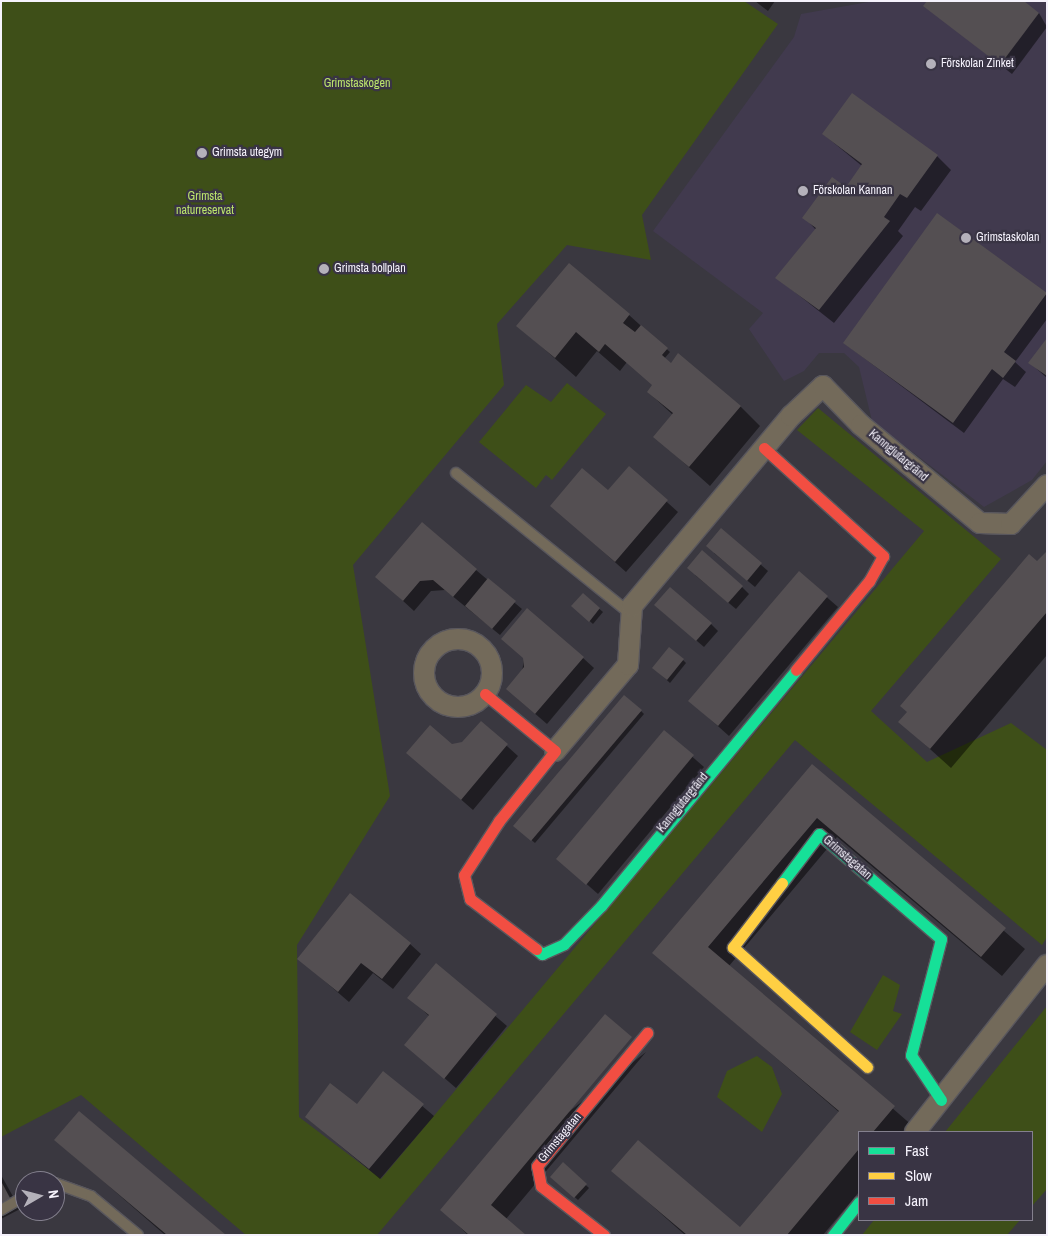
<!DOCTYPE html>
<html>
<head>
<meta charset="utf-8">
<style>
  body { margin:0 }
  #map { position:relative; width:1048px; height:1236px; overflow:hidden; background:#3a3840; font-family:"Archivo Narrow",sans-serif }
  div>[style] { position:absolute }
  .built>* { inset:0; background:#413a4e }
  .green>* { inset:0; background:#3e4f18 }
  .shadow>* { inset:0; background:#0007 }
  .building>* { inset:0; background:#544f52 }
  .roads { filter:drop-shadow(1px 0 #59575d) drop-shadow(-1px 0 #59575d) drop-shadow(0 1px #59575d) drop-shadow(0 -1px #59575d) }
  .lane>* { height:10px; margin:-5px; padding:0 5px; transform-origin:5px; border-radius:5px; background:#736a5a }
  .street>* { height:20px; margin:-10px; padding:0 10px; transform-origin:10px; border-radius:10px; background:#736a5a }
  .street>.ring { margin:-10px; padding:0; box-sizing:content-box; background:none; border:20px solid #736a5a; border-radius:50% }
  .fast>* { height:11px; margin:-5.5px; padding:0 5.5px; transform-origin:5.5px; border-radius:5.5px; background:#16e098 }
  .slow>* { height:11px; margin:-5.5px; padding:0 5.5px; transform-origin:5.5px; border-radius:5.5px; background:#ffcf43 }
  .jam>* { height:11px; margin:-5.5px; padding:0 5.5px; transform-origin:5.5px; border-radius:5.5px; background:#f24e42 }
  .dots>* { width:14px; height:14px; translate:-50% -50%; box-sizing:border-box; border:2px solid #393444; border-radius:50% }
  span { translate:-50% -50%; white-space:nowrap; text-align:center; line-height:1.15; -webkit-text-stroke:4.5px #393444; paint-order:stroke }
  .poi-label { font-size:12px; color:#f5f2fc }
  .left { translate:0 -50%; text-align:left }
  .park-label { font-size:12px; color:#bbe46c }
  .street-label { font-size:12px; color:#f5f2fc }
  .frame { position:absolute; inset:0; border:2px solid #f5f2fc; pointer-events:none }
  .legend { position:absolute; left:858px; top:1131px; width:175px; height:90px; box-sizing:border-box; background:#393444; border:1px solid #84808e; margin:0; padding:6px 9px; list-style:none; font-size:15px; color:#f5f2fc }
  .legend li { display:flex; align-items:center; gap:10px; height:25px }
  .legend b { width:25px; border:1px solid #84808e }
  .north { position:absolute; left:15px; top:1171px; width:50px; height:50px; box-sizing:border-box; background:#393444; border:1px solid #84808e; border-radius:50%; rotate:82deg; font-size:14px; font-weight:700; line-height:20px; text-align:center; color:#f5f2fc }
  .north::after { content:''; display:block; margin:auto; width:18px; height:22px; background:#b4b1ba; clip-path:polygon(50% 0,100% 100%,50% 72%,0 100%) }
</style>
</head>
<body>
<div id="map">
  <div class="built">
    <div style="clip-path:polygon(874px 1px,1047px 1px,1047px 461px,1032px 480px,984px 507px,872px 421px,859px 367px,844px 353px,819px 353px,804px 371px,784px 381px,749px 329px,763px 313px,653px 231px,794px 37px,801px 14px)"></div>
  </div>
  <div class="green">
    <div style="clip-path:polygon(1px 1px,744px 1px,778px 24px,642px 215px,651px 260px,567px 245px,497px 324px,504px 385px,353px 565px,390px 796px,297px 945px,299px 1117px,381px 1179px,924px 531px,797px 430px,818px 408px,1001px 559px,871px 711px,927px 762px,1011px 723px,1047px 750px,1047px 937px,1042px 945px,795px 740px,377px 1235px,246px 1235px,81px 1095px,1px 1137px)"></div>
    <div style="clip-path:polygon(567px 383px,606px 414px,552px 480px,546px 475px,536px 488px,479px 442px,526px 385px,551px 402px)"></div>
    <div style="clip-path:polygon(883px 975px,900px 985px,893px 1011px,902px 1014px,877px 1050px,850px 1032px)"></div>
    <div style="clip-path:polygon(1047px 1006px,1047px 1189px,1032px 1206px,1032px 1132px,945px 1132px)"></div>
    <div style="clip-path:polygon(757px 1056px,772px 1067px,782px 1094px,762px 1132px,717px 1097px,727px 1071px)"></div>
    <div style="clip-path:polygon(874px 1220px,1020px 1220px,1007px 1235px,862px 1235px)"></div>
  </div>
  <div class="shadow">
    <div style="clip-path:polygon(755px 1px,775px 1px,768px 11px)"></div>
    <div style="clip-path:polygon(925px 6px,1039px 13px,1047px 27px,1012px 74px)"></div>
    <div style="clip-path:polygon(823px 134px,937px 156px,951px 170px,921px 211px,915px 207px,898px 231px,903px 236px,834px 323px,777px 278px,816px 230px,804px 217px,846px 189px,862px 166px)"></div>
    <div style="clip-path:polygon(938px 215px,1047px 295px,1047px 319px,1015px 362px,1026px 372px,1015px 387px,1003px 379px,964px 433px,844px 343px)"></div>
    <div style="clip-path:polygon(629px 315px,670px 352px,664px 359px,740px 406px,760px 426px,710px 486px,655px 437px,673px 415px,648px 392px,654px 385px,627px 362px,620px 371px,597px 351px,576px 377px,518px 326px)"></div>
    <div style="clip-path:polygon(1047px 340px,1047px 378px,1030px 363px)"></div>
    <div style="clip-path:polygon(629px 468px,678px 512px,626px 572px,552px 506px,608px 492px)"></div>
    <div style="clip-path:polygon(721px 530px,768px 571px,755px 587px,714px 553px)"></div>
    <div style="clip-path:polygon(1047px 553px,1047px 655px,951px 768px,900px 722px)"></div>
    <div style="clip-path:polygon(476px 570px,522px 609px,500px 635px,445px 590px,431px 591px,414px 611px,377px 577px)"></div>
    <div style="clip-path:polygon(799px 573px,838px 607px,729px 736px,701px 711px)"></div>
    <div style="clip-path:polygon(695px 575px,742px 587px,749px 594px,736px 609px)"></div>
    <div style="clip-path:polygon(583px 595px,603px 612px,593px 624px,576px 609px)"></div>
    <div style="clip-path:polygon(663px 612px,711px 624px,718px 631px,704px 647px)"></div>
    <div style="clip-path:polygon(583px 658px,594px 668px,547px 724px,518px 699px,524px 659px)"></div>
    <div style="clip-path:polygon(683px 660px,686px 663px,670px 683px,657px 671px)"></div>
    <div style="clip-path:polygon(641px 711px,644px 714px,535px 843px,518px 829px)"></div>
    <div style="clip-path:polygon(481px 723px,518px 756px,473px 810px,408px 753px,463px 744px)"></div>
    <div style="clip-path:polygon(664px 732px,704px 767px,598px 894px,558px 859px)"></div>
    <div style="clip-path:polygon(812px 765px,1025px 949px,1002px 976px,837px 837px,729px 966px,914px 1127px,910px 1132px,859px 1132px,859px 1192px,823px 1235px,685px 1235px,613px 1171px,740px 1229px,839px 1112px,654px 953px)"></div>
    <div style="clip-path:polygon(410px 944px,421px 954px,393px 989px,373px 973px,349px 1002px,299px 959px)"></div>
    <div style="clip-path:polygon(436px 965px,507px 1026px,456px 1088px,406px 1045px,429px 1016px,409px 997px)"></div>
    <div style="clip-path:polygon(646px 1052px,506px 1219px,524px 1235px,468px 1235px,442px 1210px)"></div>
    <div style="clip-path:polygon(383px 1073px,434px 1116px,380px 1179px,306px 1117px,357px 1106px)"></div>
    <div style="clip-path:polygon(56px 1140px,224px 1235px,165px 1235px)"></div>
    <div style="clip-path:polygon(563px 1164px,589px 1188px,578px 1200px,552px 1177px)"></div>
    <div style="clip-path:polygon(1px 1175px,20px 1209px,1px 1219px)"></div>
  </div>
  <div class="building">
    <div style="clip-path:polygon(927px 1px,1024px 1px,1039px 13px,1000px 65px,923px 6px)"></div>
    <div style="clip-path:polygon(852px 93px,938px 155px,907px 198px,900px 194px,884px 217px,890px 221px,819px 310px,775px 278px,816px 228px,802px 218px,832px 177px,846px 187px,862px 164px,822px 134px)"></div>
    <div style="clip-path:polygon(937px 213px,1047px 293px,1004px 352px,1016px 361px,1003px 378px,992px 369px,953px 423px,843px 343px)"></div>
    <div style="clip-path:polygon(569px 263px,630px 314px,623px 323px,635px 332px,641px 325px,668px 348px,662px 355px,671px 363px,678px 353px,741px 406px,689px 467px,653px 437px,673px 413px,647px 392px,652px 385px,605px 344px,599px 352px,576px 332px,555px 358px,516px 326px)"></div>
    <div style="clip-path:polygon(1047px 338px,1047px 376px,1028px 363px)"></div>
    <div style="clip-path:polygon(629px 466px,668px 500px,615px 562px,550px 506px,582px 468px,608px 490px)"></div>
    <div style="clip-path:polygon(422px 522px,477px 569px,453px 597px,433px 580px,420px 581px,403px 601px,375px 577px)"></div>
    <div style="clip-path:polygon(721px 528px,762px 563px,747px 581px,706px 546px)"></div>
    <div style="clip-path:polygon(702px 550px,743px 586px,728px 603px,687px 568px)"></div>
    <div style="clip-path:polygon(1047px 551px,1047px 612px,930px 749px,898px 722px,907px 712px,900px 706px,1029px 554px,1037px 561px)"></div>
    <div style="clip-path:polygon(799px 571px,828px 596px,718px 726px,688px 701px)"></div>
    <div style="clip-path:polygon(488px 578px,516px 601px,492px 629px,465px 606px)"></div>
    <div style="clip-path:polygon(670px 587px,712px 623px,696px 641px,654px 605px)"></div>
    <div style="clip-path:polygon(583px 593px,600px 608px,589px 622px,571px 606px)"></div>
    <div style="clip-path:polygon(527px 608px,584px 657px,535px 714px,506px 689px,524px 667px,523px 658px,501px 639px)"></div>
    <div style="clip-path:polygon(669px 647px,684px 659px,667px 680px,652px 668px)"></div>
    <div style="clip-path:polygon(624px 695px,642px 710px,531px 841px,513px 826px)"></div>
    <div style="clip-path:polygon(481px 721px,508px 744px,461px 800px,406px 753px,430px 725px,452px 744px,462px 742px)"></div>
    <div style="clip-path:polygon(664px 730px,694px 755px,586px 885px,556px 859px)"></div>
    <div style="clip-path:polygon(812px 764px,1006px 928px,981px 957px,817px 818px,708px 947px,895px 1106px,873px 1132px,859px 1132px,859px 1149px,787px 1235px,687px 1235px,611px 1171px,638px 1140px,740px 1227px,839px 1111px,652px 953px)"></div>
    <div style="clip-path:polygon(350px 893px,411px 943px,382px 979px,361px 963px,338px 992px,297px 959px)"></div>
    <div style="clip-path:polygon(436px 963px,497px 1014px,444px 1079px,404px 1045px,429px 1015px,407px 998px)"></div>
    <div style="clip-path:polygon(605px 1014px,632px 1037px,491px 1205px,526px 1235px,469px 1235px,440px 1210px)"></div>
    <div style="clip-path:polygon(383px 1071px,424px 1104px,369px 1169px,305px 1117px,330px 1083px,357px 1104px)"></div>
    <div style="clip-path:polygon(79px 1111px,226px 1235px,167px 1235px,54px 1140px)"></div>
    <div style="clip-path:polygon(563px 1162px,587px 1184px,574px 1198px,550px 1177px)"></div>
    <div style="clip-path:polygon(1px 1181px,10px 1198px,1px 1203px)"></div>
  </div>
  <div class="roads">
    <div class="lane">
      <div style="left:456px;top:473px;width:225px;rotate:38.9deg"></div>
      <div style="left:55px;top:1183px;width:38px;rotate:20deg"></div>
      <div style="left:91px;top:1196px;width:61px;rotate:39.7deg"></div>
      <div style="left:1px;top:1210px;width:28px;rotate:-30deg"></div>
    </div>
    <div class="street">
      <div class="ring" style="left:424px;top:639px;width:48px;height:48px"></div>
      <div style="left:555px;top:751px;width:113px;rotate:-49.7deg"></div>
      <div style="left:628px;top:665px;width:59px;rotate:-86.1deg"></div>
      <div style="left:632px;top:606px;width:248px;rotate:-50.1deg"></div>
      <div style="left:791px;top:416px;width:44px;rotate:-43.2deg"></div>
      <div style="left:823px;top:386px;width:54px;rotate:45.7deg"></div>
      <div style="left:861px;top:425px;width:154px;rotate:39.5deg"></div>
      <div style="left:980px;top:523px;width:31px;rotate:2deg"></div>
      <div style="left:1011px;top:524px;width:53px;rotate:-47.3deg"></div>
      <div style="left:915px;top:1132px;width:213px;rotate:-51.7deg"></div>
    </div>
    <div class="fast">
      <div style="left:782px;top:883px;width:61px;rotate:-52.9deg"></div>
      <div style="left:819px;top:834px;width:161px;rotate:40.7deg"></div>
      <div style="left:941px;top:939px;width:120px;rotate:104.5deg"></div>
      <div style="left:911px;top:1055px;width:54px;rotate:56.3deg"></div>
      <div style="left:536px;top:949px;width:8px;rotate:40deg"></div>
      <div style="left:542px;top:954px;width:24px;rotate:-24deg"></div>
      <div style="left:564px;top:944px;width:53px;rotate:-45.8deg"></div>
      <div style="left:601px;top:906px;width:306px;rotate:-50.4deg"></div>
      <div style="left:833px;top:1235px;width:42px;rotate:-51.8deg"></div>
    </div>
    <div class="slow">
      <div style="left:782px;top:883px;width:81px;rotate:127.4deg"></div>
      <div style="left:733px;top:947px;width:180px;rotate:41.8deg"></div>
    </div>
    <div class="jam">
      <div style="left:764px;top:448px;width:161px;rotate:42.2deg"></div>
      <div style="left:883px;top:556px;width:29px;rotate:119deg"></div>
      <div style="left:869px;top:581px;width:115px;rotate:129.4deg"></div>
      <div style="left:485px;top:694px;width:90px;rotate:39.2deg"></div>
      <div style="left:555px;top:751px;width:90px;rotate:128.7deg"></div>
      <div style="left:499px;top:821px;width:64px;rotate:122.9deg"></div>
      <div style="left:464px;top:875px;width:25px;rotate:76deg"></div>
      <div style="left:470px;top:899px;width:83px;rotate:37.1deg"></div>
      <div style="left:604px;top:1235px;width:80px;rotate:-142.1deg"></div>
      <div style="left:541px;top:1186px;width:20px;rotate:-101deg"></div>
      <div style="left:537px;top:1166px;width:173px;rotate:-50.4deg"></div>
    </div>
  </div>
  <div class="dots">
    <div style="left:931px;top:64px;background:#b4b1ba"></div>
    <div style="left:202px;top:153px;background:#b4b1ba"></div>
    <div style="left:803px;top:191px;background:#b4b1ba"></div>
    <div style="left:966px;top:238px;background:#b4b1ba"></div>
    <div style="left:324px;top:269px;background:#b4b1ba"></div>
  </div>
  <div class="poi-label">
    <span class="left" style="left:941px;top:64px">Förskolan Zinket</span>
    <span class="left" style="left:212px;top:153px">Grimsta utegym</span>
    <span class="left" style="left:813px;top:191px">Förskolan Kannan</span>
    <span class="left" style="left:976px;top:238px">Grimstaskolan</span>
    <span class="left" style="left:334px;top:269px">Grimsta bollplan</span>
  </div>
  <div class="park-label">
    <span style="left:357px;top:84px">Grimstaskogen</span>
    <span style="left:205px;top:204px">Grimsta<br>naturreservat</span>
  </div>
  <div class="street-label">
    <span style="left:898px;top:456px;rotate:40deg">Kanngjutargränd</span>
    <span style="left:683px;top:803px;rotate:-51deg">Kanngjutargränd</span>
    <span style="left:847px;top:858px;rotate:41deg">Grimstagatan</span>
    <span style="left:560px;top:1138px;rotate:-50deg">Grimstagatan</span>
  </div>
  <div class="frame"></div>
  <ul class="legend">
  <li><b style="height:6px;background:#16e098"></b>Fast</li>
  <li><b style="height:6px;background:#ffcf43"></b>Slow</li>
  <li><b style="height:6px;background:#f24e42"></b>Jam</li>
  </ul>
  <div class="north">N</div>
</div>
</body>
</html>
